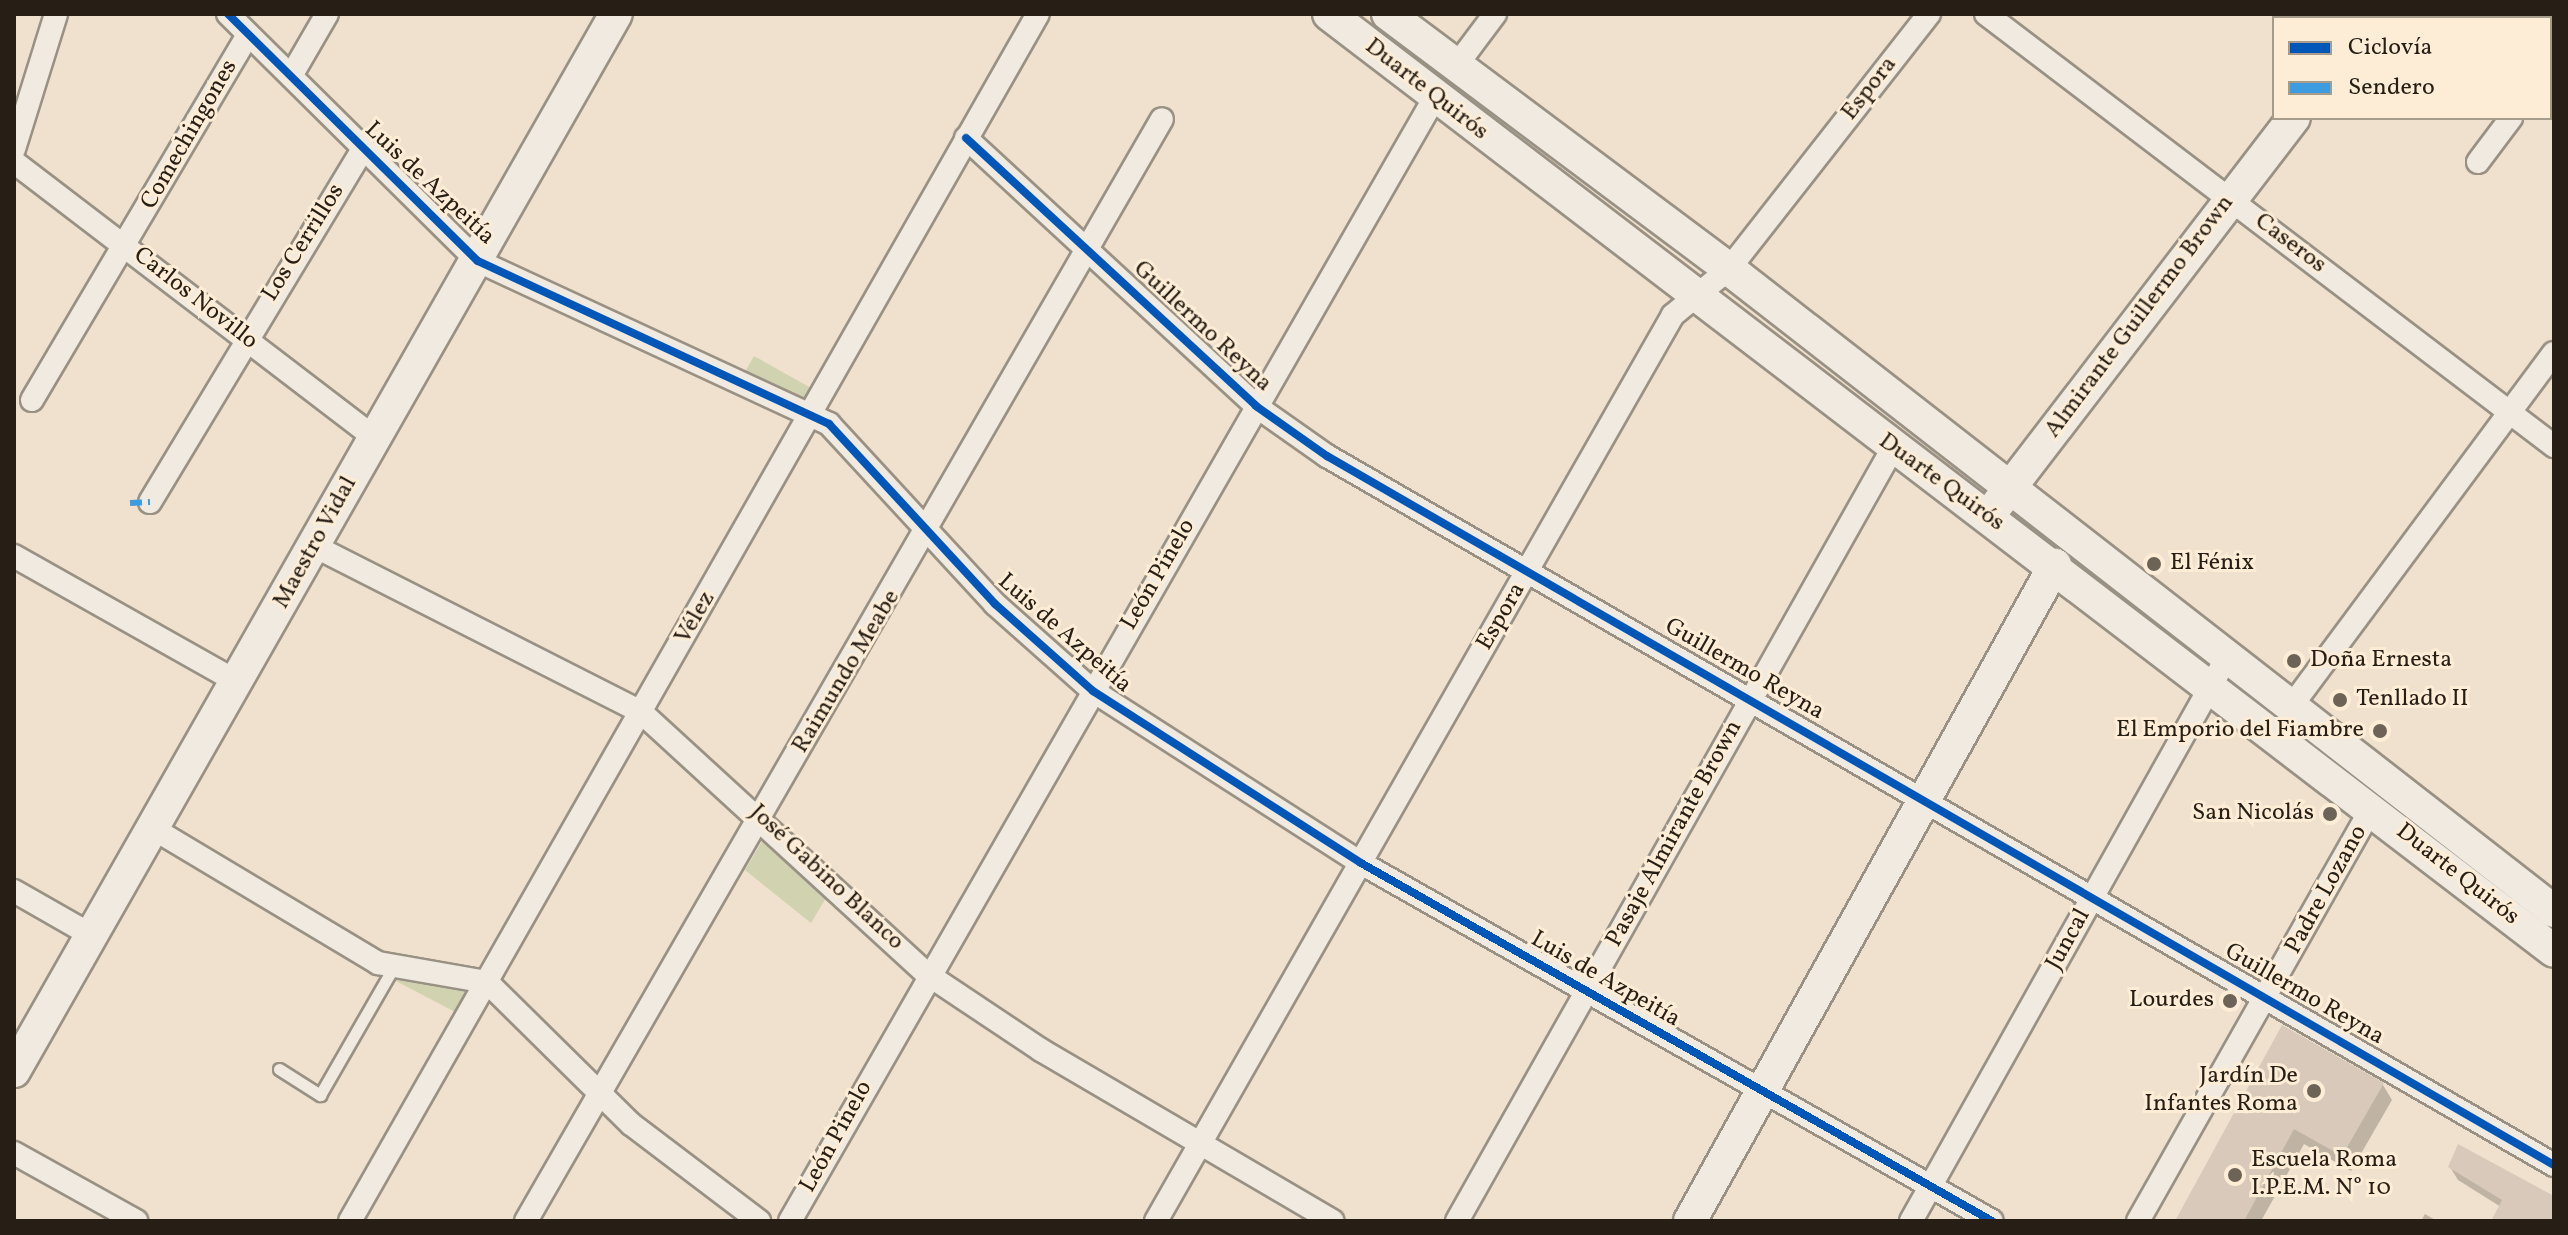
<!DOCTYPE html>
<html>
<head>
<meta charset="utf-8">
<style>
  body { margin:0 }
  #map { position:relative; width:2568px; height:1235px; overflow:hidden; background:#efe1cd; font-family:Vollkorn,serif }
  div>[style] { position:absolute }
  .green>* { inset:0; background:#d1d2af }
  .shadow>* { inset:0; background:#0003 }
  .building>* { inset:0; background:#d9c9bb }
  .roads { filter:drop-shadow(2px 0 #999184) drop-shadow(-2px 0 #999184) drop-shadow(0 2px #999184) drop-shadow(0 -2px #999184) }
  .lane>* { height:11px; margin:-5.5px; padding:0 5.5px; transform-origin:5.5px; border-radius:5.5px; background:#f0eae0 }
  .street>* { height:22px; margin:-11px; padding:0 11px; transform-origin:11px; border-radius:11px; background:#f0eae0 }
  .secondary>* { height:32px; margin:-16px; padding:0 16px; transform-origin:16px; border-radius:16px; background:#f0eae0 }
  .quiet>* { height:6px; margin-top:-3px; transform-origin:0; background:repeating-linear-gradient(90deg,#3d9bdf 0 12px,transparent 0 18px) }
  .cycleway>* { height:8px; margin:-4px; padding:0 4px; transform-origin:4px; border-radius:4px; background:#0057b8 }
  .dots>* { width:22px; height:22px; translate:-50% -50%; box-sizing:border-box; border:4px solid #fdedd6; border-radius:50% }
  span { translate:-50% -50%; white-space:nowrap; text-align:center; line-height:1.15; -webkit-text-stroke:6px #fdedd6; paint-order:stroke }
  .street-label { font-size:24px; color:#271f16 }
  .poi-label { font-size:24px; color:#271f16 }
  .left { translate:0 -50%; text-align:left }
  .right { translate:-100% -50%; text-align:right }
  .frame { position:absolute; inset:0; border:16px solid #271f16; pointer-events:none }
  .legend { position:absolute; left:2272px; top:16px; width:280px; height:104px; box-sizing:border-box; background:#fdedd6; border:2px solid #a79b89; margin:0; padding:10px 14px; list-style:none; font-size:24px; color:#271f16 }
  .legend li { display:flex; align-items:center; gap:16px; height:40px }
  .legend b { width:40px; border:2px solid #a79b89 }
</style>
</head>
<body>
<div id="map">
  <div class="green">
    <div style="clip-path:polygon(754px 356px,811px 388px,800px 406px,741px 379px)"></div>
    <div style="clip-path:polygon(764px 838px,829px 893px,811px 923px,745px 870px)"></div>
    <div style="clip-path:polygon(397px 975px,476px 988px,459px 1014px,394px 980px)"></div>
  </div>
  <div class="shadow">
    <div style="clip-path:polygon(2283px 1028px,2383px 1085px,2392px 1100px,2351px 1171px,2304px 1144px,2261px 1221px,2177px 1221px)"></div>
    <div style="clip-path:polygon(2450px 1167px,2554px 1199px,2554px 1221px,2493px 1221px,2501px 1207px,2458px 1180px)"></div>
    <div style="clip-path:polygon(2425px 1214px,2437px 1221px,2421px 1221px)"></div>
  </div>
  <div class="building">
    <div style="clip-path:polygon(2282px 1025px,2384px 1083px,2342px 1156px,2294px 1129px,2244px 1221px,2175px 1221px)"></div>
    <div style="clip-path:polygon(2458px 1144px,2554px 1196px,2554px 1221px,2491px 1221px,2502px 1200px,2448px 1167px)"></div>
  </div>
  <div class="roads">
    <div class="lane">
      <div style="left:279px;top:1069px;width:49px;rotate:32.4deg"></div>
      <div style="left:320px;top:1095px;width:146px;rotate:-60.1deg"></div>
    </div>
    <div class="street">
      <div style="left:228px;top:14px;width:351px;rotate:44.7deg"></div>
      <div style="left:478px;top:261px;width:387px;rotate:24.9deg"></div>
      <div style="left:829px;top:424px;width:245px;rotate:47.3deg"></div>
      <div style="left:995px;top:604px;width:131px;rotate:41.6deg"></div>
      <div style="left:1093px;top:691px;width:318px;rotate:32.7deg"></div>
      <div style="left:1361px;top:863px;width:725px;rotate:29.57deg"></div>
      <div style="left:1986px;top:14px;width:714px;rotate:37.26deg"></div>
      <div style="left:2548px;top:14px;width:7px;rotate:34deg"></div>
      <div style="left:1456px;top:66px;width:65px;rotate:-53.1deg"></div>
      <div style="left:2550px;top:67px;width:7px;rotate:-56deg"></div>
      <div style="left:291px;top:76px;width:72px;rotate:-59.9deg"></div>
      <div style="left:966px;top:138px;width:395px;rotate:42.7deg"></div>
      <div style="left:1256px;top:406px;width:87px;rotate:35.2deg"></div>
      <div style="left:1327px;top:456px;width:1417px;rotate:30.02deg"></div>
      <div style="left:14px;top:149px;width:141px;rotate:-72.7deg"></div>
      <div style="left:14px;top:162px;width:454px;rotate:37.4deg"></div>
      <div style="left:2478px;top:162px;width:55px;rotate:-53.1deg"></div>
      <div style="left:32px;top:400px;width:424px;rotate:-59.4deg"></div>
      <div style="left:150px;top:502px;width:411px;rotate:-58.9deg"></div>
      <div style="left:314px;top:546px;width:367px;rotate:26.9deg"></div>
      <div style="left:641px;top:712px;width:388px;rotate:42.5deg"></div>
      <div style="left:927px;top:974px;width:137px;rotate:33.7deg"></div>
      <div style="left:1041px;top:1050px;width:338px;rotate:30.4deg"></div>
      <div style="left:14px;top:556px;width:257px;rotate:29.4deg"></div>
      <div style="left:2290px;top:708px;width:442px;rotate:-53.4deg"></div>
      <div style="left:154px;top:829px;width:261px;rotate:30.9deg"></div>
      <div style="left:378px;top:963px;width:111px;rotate:9.9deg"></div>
      <div style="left:487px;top:982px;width:202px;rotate:44.6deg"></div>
      <div style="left:631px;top:1124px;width:161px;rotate:37.2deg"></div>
      <div style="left:14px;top:891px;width:91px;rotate:29.7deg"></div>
      <div style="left:14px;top:1153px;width:140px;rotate:29.1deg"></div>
      <div style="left:350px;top:1221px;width:1389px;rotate:-60.32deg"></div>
      <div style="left:526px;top:1221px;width:1272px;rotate:-60.01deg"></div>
      <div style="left:790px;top:1221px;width:1296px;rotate:-60.15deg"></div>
      <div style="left:1156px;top:1221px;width:1043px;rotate:-60.29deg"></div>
      <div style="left:1673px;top:315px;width:72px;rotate:-39.4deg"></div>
      <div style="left:1729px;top:269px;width:324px;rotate:-51.9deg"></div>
      <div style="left:1457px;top:1221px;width:887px;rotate:-60.58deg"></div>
      <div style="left:1911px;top:1221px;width:644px;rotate:-60.73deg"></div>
      <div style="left:2138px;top:1221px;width:475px;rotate:-60.5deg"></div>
    </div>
    <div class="secondary">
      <div style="left:1329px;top:14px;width:1542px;rotate:37.41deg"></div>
      <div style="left:1388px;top:14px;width:426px;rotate:36.8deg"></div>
      <div style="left:1729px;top:269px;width:1045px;rotate:37.89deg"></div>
      <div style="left:2372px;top:18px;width:5px;rotate:-53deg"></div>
      <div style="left:1996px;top:506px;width:489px;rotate:-52.5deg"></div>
      <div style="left:14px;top:1071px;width:1216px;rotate:-60.34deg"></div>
      <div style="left:1690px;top:1221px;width:751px;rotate:-60.91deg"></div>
    </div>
  </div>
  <div class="quiet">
    <div style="left:130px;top:503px;width:20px;rotate:-3deg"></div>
  </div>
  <div class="cycleway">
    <div style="left:228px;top:14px;width:351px;rotate:44.7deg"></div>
    <div style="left:478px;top:261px;width:387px;rotate:24.9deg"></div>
    <div style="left:829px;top:424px;width:245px;rotate:47.3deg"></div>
    <div style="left:995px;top:604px;width:131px;rotate:41.6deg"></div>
    <div style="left:1093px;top:691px;width:318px;rotate:32.7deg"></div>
    <div style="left:1361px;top:863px;width:725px;rotate:29.57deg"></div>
    <div style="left:966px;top:138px;width:395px;rotate:42.7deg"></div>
    <div style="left:1256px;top:406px;width:87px;rotate:35.2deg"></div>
    <div style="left:1327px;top:456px;width:1417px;rotate:30.02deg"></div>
  </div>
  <div class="dots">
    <div style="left:2154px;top:564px;background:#6d6356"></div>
    <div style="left:2294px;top:661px;background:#6d6356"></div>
    <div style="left:2340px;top:700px;background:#6d6356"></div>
    <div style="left:2380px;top:731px;background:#6d6356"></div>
    <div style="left:2330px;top:814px;background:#6d6356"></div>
    <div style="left:2230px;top:1001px;background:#6d6356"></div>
    <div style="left:2314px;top:1091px;background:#6d6356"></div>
    <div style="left:2235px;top:1175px;background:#6d6356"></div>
  </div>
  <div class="street-label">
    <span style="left:1870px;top:89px;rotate:-52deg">Espora</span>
    <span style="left:1426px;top:90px;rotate:38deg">Duarte Quirós</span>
    <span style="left:190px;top:135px;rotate:-60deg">Comechingones</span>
    <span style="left:429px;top:184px;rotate:43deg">Luis de Azpeitía</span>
    <span style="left:304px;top:243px;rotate:-58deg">Los Cerrillos</span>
    <span style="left:2290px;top:244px;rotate:37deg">Caseros</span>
    <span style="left:195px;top:299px;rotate:38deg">Carlos Novillo</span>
    <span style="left:2140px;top:317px;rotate:-53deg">Almirante Guillermo Brown</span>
    <span style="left:1202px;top:327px;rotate:43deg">Guillermo Reyna</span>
    <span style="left:1941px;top:483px;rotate:36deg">Duarte Quirós</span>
    <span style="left:316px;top:543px;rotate:-61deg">Maestro Vidal</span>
    <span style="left:1159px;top:575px;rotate:-60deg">León Pinelo</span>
    <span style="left:1502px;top:617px;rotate:-60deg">Espora</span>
    <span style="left:696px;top:618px;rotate:-60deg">Vélez</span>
    <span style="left:1064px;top:634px;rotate:41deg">Luis de Azpeitía</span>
    <span style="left:1744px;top:670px;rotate:30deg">Guillermo Reyna</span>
    <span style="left:847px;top:672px;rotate:-59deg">Raimundo Meabe</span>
    <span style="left:1675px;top:834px;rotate:-61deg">Pasaje Almirante Brown</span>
    <span style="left:2457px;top:875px;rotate:38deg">Duarte Quirós</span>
    <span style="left:826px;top:878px;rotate:43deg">José Gabino Blanco</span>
    <span style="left:2327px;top:890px;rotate:-61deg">Padre Lozano</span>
    <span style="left:2069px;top:940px;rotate:-61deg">Juncal</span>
    <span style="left:1605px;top:980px;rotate:30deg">Luis de Azpeitía</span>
    <span style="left:2304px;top:995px;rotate:30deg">Guillermo Reyna</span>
    <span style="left:837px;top:1137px;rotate:-61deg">León Pinelo</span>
  </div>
  <div class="poi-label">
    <span class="left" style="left:2170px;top:564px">El Fénix</span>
    <span class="left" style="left:2310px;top:661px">Doña Ernesta</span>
    <span class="left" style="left:2356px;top:700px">Tenllado II</span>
    <span class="right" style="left:2364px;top:731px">El Emporio del Fiambre</span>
    <span class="right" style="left:2314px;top:814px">San Nicolás</span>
    <span class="right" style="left:2214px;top:1001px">Lourdes</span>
    <span class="right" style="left:2298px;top:1091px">Jardín De<br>Infantes Roma</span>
    <span class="left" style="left:2251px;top:1175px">Escuela Roma<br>I.P.E.M. N° 10</span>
  </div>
  <div class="frame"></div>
  <ul class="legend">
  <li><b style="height:10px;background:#0057b8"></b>Ciclovía</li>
  <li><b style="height:10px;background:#3d9bdf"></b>Sendero</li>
  </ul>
</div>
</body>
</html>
